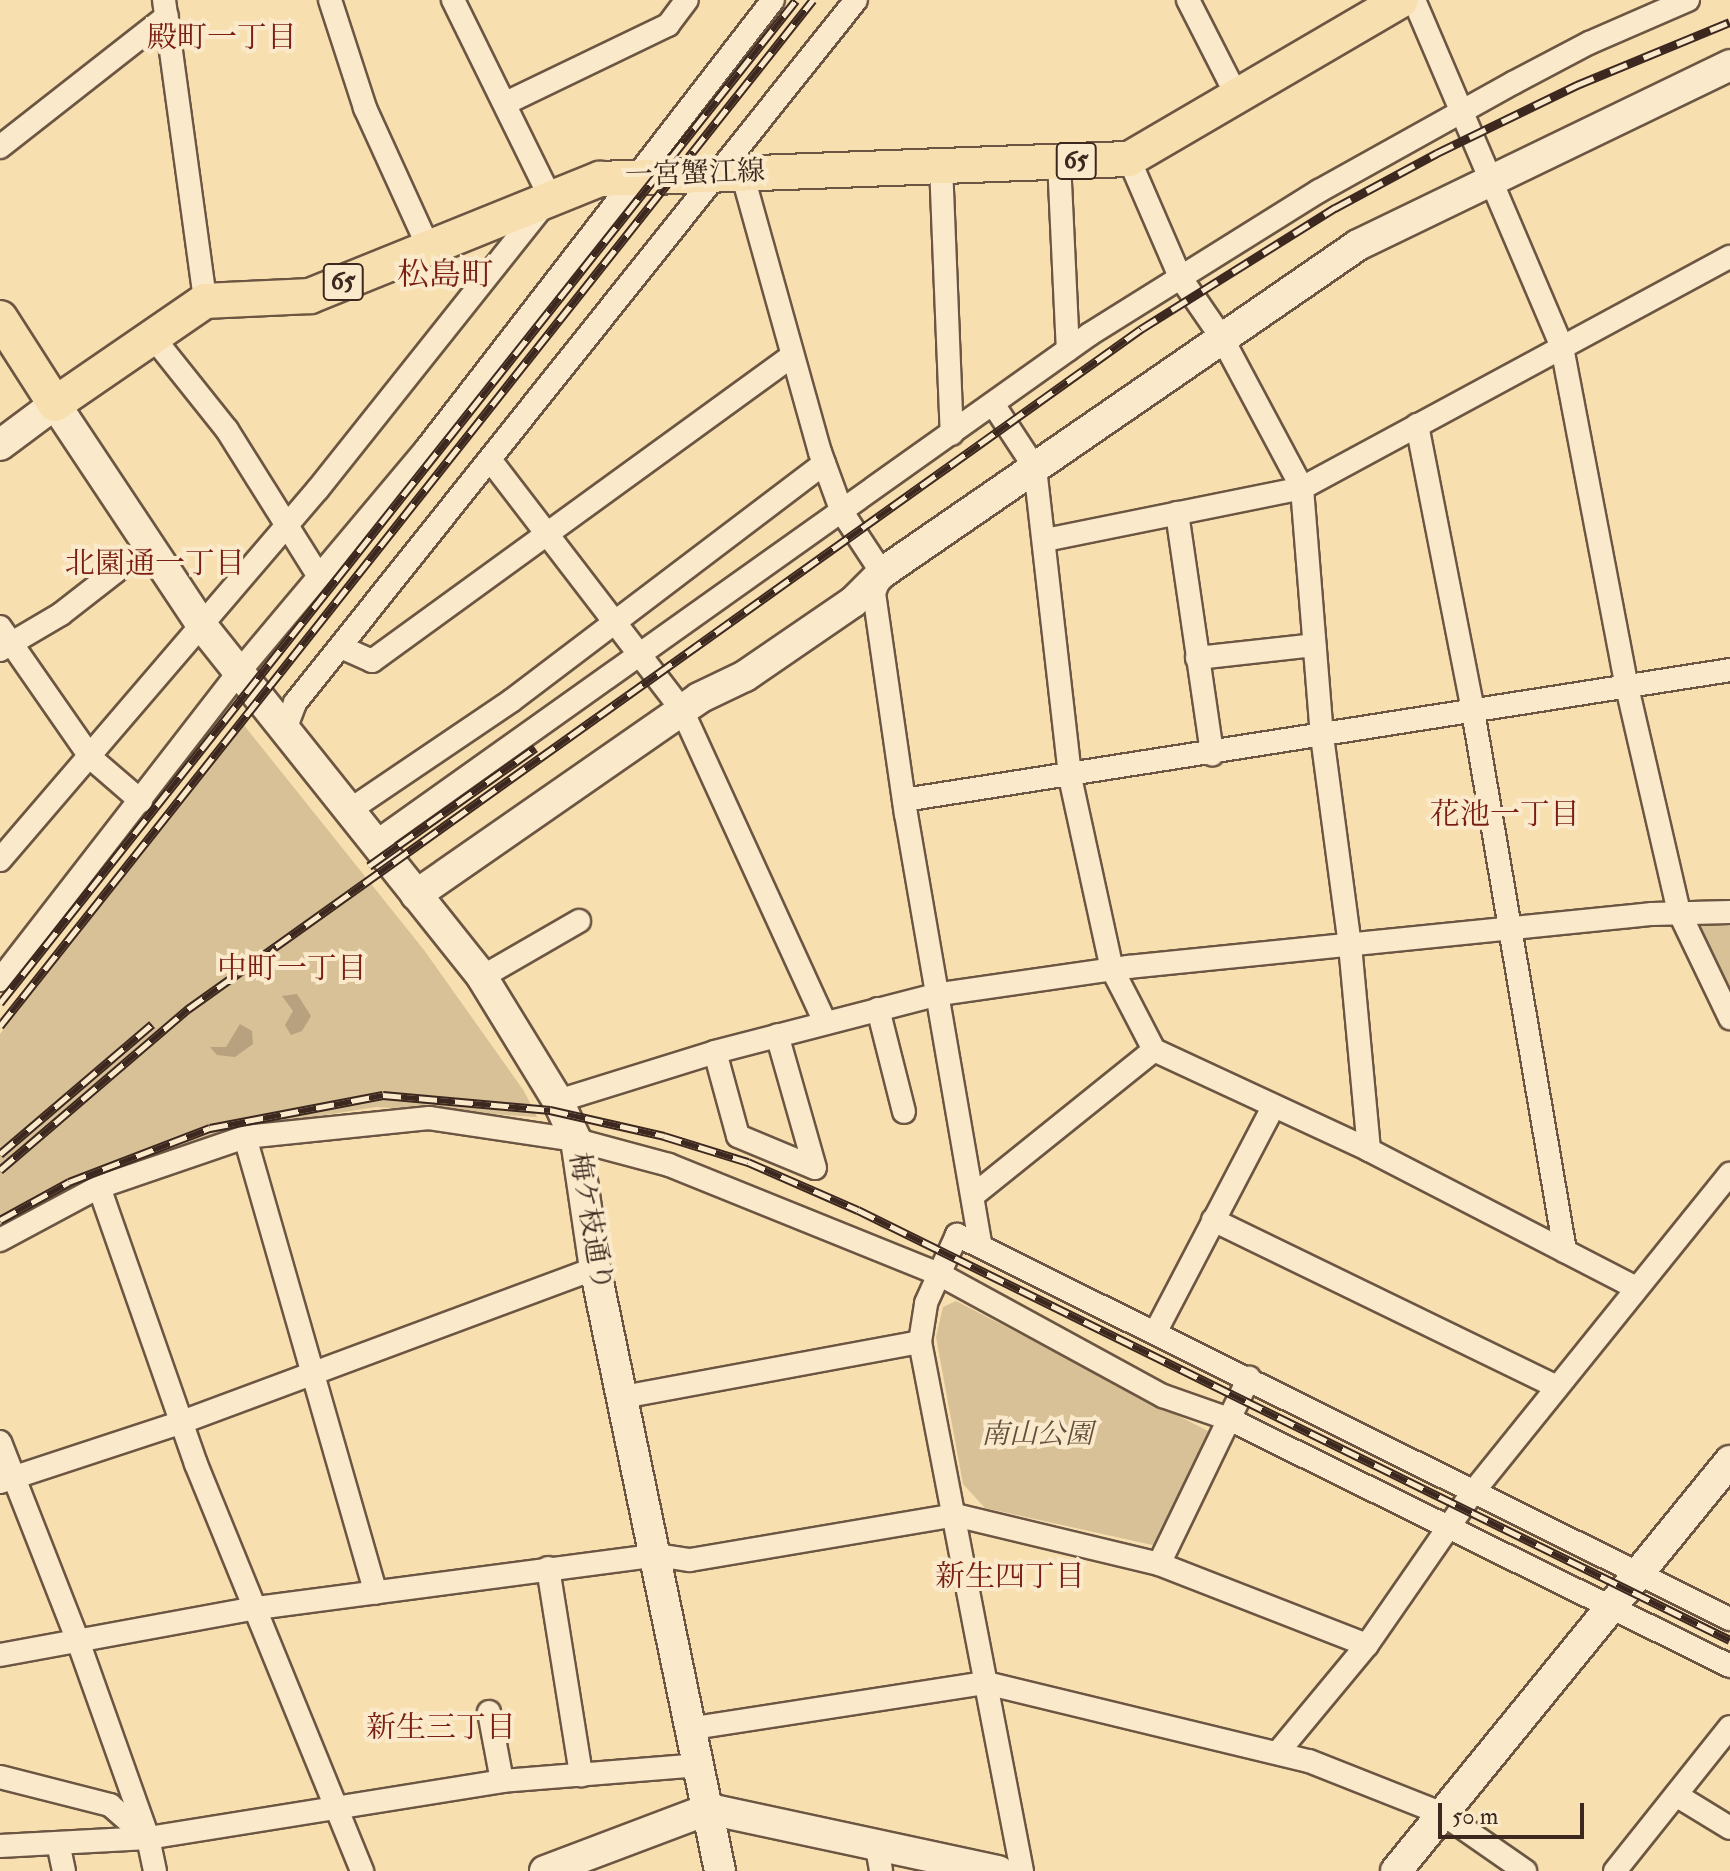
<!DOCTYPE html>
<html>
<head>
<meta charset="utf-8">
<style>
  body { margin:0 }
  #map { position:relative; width:1730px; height:1871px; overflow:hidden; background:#f8dfaf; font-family:"IM FELL Double Pica","Noto Serif JP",serif }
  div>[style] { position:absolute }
  .green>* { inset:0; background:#d8c097 }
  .water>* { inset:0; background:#b8a17e }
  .roads { filter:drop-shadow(2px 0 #6c5643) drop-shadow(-2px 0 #6c5643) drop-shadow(0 2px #6c5643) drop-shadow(0 -2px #6c5643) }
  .street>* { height:22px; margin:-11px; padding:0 11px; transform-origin:11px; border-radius:11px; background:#faeacb }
  .secondary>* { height:30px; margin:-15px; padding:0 15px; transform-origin:15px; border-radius:15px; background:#faeacb }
  .primary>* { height:34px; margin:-17px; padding:0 17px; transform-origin:17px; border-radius:17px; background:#f8dfaf }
  .rail>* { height:9px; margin-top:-4.5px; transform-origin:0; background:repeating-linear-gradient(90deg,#faeacb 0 18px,#3d281f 0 36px); box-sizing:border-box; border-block:2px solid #3d281f }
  span { translate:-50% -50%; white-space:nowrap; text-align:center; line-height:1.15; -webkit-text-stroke:8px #faeacb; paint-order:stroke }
  .shield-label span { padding:2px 6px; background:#faeacb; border:2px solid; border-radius:6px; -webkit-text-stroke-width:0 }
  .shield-label { font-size:26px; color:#3d281f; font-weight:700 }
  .street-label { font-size:28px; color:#3d281f }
  .park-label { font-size:28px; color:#644e3d; font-style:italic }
  .neighbourhood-label { font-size:30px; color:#7a1f14 }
  .quarter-label { font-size:32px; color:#7a1f14 }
  .scale { position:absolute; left:1438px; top:1803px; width:146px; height:36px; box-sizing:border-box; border:4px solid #3d281f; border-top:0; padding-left:10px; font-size:24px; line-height:28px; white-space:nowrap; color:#3d281f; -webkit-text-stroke:6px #faeacb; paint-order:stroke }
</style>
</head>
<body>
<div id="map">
  <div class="green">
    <div style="clip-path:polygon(243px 724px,424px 950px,524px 1091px,537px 1117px,376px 1107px,255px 1126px,73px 1188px,0 1228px,0 1034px)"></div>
    <div style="clip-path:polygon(1730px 921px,1730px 991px,1698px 922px)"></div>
    <div style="clip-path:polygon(956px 1301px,1208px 1431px,1157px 1546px,985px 1508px,963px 1484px,936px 1337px,943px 1307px)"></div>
  </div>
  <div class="water">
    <div style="clip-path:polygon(297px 994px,311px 1016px,302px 1031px,291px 1035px,285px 1025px,293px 1011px,282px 996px)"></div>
    <div style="clip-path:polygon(240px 1024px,252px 1031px,253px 1044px,235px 1057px,217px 1055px,210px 1047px,226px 1047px)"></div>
  </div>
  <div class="roads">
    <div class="street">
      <div style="left:164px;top:0;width:304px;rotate:82.2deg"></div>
      <div style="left:330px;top:0;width:114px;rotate:72deg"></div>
      <div style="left:365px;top:108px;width:152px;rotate:65.5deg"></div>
      <div style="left:1188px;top:0;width:108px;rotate:63deg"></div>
      <div style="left:1414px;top:0;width:377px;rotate:66.9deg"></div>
      <div style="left:1562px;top:347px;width:346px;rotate:79.2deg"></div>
      <div style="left:1627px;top:687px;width:231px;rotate:77deg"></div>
      <div style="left:1679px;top:912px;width:118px;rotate:64.3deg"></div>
      <div style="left:506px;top:103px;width:180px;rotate:-25.7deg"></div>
      <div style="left:668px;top:25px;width:31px;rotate:-53deg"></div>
      <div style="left:0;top:147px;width:212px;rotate:-38.1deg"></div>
      <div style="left:1129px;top:159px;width:129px;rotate:66.6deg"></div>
      <div style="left:1180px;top:277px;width:74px;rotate:55.5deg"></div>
      <div style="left:1222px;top:338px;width:170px;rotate:61.9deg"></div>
      <div style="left:1302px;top:488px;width:249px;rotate:85.4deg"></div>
      <div style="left:1322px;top:736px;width:211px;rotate:82.4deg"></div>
      <div style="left:1350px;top:945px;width:206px;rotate:84.7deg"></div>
      <div style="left:1059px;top:161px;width:189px;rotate:87.3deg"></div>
      <div style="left:941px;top:165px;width:269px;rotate:87.7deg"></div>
      <div style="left:742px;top:173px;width:290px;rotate:74.4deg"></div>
      <div style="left:820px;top:452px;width:64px;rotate:69.9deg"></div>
      <div style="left:842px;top:512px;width:73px;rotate:56.7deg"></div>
      <div style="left:882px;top:573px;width:22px;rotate:112deg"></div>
      <div style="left:874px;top:593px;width:223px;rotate:81.8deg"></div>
      <div style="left:906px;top:814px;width:439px;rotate:80.2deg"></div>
      <div style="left:152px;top:336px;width:120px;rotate:51.4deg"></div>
      <div style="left:227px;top:430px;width:171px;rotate:57.9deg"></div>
      <div style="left:993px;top:404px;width:77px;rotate:56.7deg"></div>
      <div style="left:1035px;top:468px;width:311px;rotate:83.5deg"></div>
      <div style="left:1070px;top:777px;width:197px;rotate:77.7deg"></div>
      <div style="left:1112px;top:969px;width:91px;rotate:62.6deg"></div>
      <div style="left:1154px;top:1050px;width:237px;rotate:24.9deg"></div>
      <div style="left:1369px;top:1150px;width:298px;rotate:27.3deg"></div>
      <div style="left:1417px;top:425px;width:291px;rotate:78.9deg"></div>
      <div style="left:1473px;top:711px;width:548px;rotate:80.33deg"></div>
      <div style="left:491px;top:461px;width:314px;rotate:52.5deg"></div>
      <div style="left:682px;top:710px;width:343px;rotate:65.4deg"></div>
      <div style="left:1177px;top:513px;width:244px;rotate:81.7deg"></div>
      <div style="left:1045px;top:540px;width:262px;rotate:-11.4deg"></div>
      <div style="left:1302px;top:488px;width:486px;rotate:-28.4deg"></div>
      <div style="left:0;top:627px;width:160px;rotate:55.2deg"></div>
      <div style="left:91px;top:758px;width:66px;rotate:40.7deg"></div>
      <div style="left:343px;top:648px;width:32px;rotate:24deg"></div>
      <div style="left:372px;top:661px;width:519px;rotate:-35.99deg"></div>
      <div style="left:0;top:650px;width:71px;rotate:-30.5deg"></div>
      <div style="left:61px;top:614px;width:109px;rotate:-37.9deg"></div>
      <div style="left:1197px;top:658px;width:118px;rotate:-6.3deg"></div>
      <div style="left:284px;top:732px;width:31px;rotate:-69deg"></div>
      <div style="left:295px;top:703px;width:899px;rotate:-51.41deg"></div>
      <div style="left:904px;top:800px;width:836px;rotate:-8.94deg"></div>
      <div style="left:347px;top:812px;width:198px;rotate:-34.1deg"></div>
      <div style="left:511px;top:701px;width:393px;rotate:-37.2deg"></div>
      <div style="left:373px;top:844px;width:880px;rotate:-35.42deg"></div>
      <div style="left:1090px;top:334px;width:270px;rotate:-32deg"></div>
      <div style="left:1319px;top:191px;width:222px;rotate:-29.1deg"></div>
      <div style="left:1513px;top:83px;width:86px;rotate:-27.8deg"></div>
      <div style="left:1589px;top:43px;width:108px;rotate:-23.5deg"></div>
      <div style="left:0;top:860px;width:489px;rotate:-49.4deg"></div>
      <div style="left:318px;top:489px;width:373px;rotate:-51.5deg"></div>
      <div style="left:550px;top:197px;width:220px;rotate:-116.2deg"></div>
      <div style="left:482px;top:977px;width:112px;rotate:-30deg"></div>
      <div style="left:0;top:980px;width:390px;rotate:-52.2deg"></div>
      <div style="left:239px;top:672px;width:291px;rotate:-50deg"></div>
      <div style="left:426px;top:449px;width:567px;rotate:-52.3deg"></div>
      <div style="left:878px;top:1009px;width:106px;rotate:75.8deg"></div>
      <div style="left:715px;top:1052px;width:87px;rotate:74.7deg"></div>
      <div style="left:738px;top:1136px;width:83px;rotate:22.6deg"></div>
      <div style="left:815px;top:1168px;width:138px;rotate:-105.9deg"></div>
      <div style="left:558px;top:1101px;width:164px;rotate:-17.3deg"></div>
      <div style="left:715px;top:1052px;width:232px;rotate:-14.5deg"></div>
      <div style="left:940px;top:994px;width:190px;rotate:-8.2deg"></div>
      <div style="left:1128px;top:967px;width:527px;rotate:-5.78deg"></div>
      <div style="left:1652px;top:914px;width:78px;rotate:-1.5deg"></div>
      <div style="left:245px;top:1137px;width:474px;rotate:74deg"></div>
      <div style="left:99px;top:1187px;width:293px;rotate:70.7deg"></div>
      <div style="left:196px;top:1464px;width:440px;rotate:67.8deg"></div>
      <div style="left:975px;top:1194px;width:230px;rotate:-38.8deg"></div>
      <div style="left:1213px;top:1220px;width:382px;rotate:25.9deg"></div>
      <div style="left:0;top:1240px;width:112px;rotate:-28.2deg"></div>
      <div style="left:99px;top:1187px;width:154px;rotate:-18.9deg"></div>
      <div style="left:245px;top:1137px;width:185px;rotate:-5.9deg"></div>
      <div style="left:429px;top:1118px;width:149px;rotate:8.5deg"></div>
      <div style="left:576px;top:1140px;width:96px;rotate:15deg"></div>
      <div style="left:669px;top:1165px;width:291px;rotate:22deg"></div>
      <div style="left:939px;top:1274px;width:255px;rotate:28.6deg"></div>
      <div style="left:1163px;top:1396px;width:70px;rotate:19.2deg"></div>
      <div style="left:1229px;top:1419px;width:559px;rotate:26.24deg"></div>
      <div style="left:1156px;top:1331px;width:253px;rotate:-62.4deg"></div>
      <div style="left:623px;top:1397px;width:302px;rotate:-10.5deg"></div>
      <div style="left:0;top:1442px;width:214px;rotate:68.6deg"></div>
      <div style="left:78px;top:1641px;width:209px;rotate:70.4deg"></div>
      <div style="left:148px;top:1838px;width:34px;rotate:78deg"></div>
      <div style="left:0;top:1482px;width:192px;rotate:-18.2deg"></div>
      <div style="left:182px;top:1422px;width:441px;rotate:-20.4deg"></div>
      <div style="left:1159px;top:1564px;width:207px;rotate:-64.2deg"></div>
      <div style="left:548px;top:1568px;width:210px;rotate:80.9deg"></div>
      <div style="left:0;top:1655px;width:261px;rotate:-10.4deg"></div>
      <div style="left:257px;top:1608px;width:403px;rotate:-7.5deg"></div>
      <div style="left:657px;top:1555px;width:33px;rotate:9deg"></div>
      <div style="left:690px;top:1560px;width:269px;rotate:-9.6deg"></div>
      <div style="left:955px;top:1515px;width:210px;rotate:13.5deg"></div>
      <div style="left:1159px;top:1564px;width:223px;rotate:21.3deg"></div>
      <div style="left:489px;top:1712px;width:70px;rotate:79.3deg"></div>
      <div style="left:694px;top:1728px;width:295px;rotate:-8.8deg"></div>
      <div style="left:986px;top:1683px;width:332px;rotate:13.6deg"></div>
      <div style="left:1309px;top:1761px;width:144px;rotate:21.6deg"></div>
      <div style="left:1443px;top:1814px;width:100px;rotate:34.8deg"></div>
      <div style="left:1279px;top:1751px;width:138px;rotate:-50.3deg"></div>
      <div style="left:1367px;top:1645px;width:186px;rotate:-55.3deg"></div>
      <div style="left:1473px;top:1492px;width:409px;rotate:-51.1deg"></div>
      <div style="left:0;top:1777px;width:114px;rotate:14.3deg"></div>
      <div style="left:110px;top:1805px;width:49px;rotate:40.9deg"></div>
      <div style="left:1676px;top:1795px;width:63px;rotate:31.4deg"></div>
      <div style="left:876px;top:1842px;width:29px;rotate:80deg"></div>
      <div style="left:58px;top:1843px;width:29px;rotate:78deg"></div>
      <div style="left:0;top:1846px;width:148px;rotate:-3.1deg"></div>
      <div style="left:148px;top:1838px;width:359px;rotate:-9.1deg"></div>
      <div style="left:502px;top:1781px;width:200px;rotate:-4.6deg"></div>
      <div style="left:1022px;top:1871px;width:539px;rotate:-100.91deg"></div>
      <div style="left:920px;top:1342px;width:39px;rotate:-81deg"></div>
      <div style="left:926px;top:1303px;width:75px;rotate:-65.5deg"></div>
      <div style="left:957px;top:1235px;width:863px;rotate:26.42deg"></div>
      <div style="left:1615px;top:1871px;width:184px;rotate:-51.4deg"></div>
    </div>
    <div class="secondary">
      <div style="left:0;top:445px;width:69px;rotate:-36.7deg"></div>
      <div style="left:55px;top:404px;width:268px;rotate:56.4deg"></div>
      <div style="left:203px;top:627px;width:448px;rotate:51.4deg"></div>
      <div style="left:482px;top:977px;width:145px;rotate:58.5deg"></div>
      <div style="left:558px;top:1101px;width:43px;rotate:65.2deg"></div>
      <div style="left:576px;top:1140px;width:129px;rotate:81.6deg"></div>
      <div style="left:595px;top:1268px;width:616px;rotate:78.29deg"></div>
      <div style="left:416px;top:895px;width:345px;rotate:-34.8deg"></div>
      <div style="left:699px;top:698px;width:51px;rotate:-25.6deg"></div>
      <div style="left:745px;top:676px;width:131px;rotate:-34.4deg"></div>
      <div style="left:853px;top:602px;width:41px;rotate:-45deg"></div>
      <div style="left:882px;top:573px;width:578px;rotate:-34.57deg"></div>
      <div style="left:1358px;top:245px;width:413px;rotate:-25.8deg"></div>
      <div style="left:545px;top:1871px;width:175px;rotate:-20.7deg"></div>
      <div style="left:709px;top:1809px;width:296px;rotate:12.1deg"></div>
      <div style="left:1396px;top:1871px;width:529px;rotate:-50.83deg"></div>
    </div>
    <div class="primary">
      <div style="left:0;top:318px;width:102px;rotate:57.4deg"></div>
      <div style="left:55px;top:404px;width:182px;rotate:-34.5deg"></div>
      <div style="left:205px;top:301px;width:105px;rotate:-2.7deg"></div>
      <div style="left:310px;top:296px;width:313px;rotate:-22deg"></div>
      <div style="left:600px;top:179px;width:529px;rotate:-2.17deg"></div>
      <div style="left:1129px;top:159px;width:315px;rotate:-30.3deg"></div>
    </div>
  </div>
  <div class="rail">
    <div style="left:369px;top:866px;width:204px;rotate:-35.4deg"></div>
    <div style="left:0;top:1003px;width:1280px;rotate:-51.56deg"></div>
    <div style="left:0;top:1026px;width:1309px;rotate:-51.61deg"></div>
    <div style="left:0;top:1154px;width:200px;rotate:-40.5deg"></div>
    <div style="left:0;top:1170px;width:248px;rotate:-40.6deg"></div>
    <div style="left:188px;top:1009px;width:1171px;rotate:-35.51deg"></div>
    <div style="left:1141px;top:329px;width:229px;rotate:-32deg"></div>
    <div style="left:1335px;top:208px;width:116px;rotate:-28.3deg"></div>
    <div style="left:1437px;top:153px;width:156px;rotate:-25.9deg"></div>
    <div style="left:1577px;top:85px;width:165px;rotate:-22.4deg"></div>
    <div style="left:0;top:1220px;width:79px;rotate:-28.8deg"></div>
    <div style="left:69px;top:1182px;width:151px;rotate:-21deg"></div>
    <div style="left:210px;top:1128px;width:176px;rotate:-10.8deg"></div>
    <div style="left:383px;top:1095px;width:168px;rotate:5.1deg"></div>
    <div style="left:550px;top:1110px;width:117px;rotate:12.8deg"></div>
    <div style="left:664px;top:1136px;width:88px;rotate:17.2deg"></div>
    <div style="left:748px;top:1162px;width:120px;rotate:23.6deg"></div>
    <div style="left:858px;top:1210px;width:972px;rotate:26.25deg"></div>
  </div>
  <div class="shield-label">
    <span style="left:1076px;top:161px">65</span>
    <span style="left:343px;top:282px">65</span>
  </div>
  <div class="street-label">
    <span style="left:695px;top:174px;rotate:-2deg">一宮蟹江線</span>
    <span style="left:590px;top:1222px;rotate:80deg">梅ケ枝通り</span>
  </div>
  <div class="park-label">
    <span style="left:1037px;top:1435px">南山公園</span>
  </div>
  <div class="neighbourhood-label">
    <span style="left:222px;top:38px">殿町一丁目</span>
    <span style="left:155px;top:564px">北園通一丁目</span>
    <span style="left:1505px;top:815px">花池一丁目</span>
    <span style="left:292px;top:969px">中町一丁目</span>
    <span style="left:1010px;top:1577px">新生四丁目</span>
    <span style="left:441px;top:1728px">新生三丁目</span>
  </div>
  <div class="quarter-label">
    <span style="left:445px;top:275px">松島町</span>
  </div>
  <div class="scale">50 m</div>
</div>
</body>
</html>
